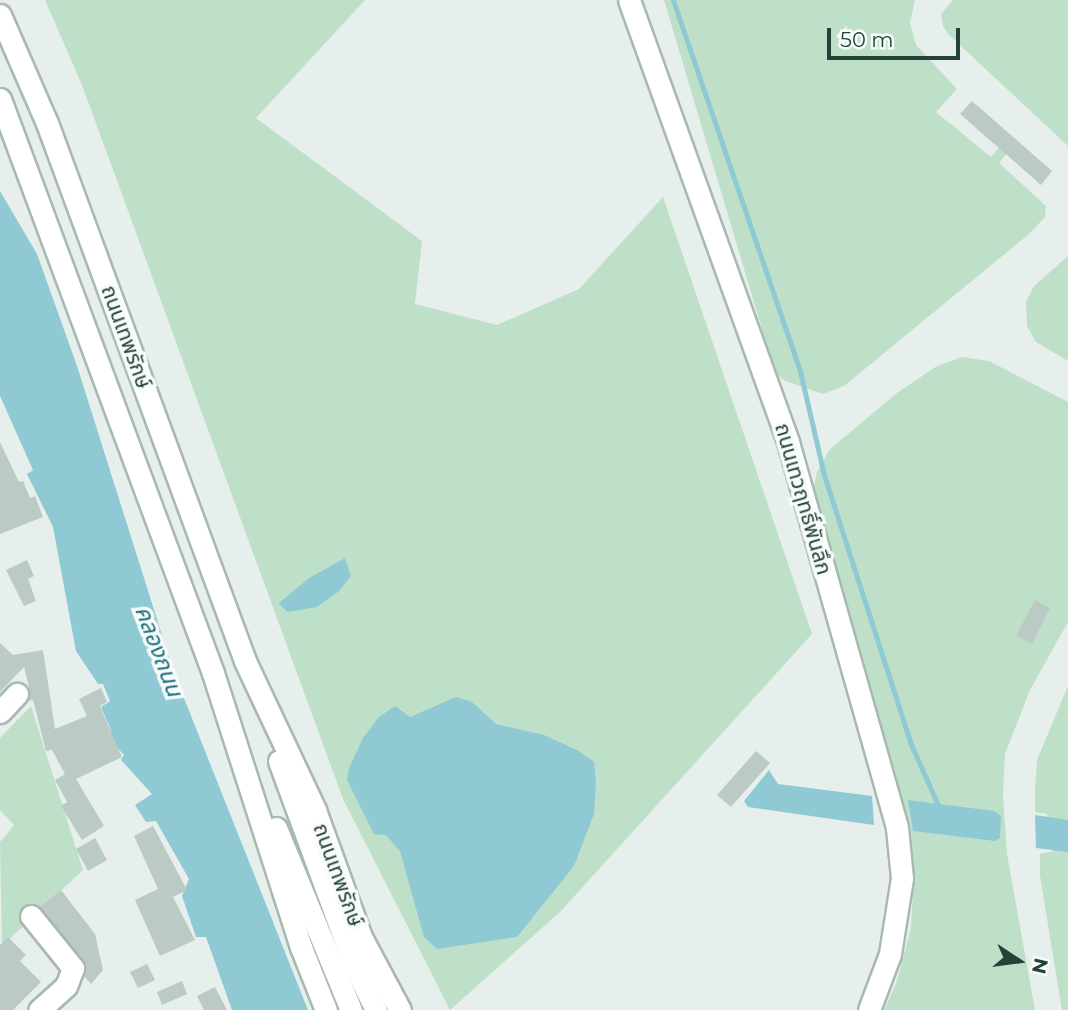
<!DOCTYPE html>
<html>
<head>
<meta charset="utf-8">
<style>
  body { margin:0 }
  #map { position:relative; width:1068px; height:1010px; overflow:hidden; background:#e6efeb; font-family:Montserrat,"Noto Sans Thai",sans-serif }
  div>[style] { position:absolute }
  .green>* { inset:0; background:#bfe0c8 }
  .water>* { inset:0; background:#8ec9d4 }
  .stream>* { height:5px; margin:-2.5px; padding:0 2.5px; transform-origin:2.5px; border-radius:2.5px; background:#8ec9d4 }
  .building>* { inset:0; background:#bbcac4 }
  .roads { filter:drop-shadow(2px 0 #a8b8b2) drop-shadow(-2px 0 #a8b8b2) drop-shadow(0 2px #a8b8b2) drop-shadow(0 -2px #a8b8b2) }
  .street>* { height:21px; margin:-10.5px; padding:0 10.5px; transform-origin:10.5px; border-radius:10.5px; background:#fff }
  .secondary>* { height:21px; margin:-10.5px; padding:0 10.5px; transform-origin:10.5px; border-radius:10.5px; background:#fff }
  span { translate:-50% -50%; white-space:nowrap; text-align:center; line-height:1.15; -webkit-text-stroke:7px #f7fbf9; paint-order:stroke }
  .street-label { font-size:21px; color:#24423a }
  .water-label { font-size:23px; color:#1c6f80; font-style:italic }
  .north { position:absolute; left:984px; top:926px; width:70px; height:70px; -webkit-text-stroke:5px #f7fbf9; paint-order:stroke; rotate:103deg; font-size:19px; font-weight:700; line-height:28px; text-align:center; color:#24423a }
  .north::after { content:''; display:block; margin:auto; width:24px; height:32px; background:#24423a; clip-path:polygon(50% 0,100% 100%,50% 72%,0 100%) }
  .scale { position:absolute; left:827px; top:28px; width:133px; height:32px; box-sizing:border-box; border:4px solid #24423a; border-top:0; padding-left:9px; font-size:21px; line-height:24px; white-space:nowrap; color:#24423a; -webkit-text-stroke:5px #f7fbf9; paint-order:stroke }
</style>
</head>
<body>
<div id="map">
  <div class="green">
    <div style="clip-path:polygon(45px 0,365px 0,256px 118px,422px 241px,415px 304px,497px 325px,579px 289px,663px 197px,812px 634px,560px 912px,450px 1010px,343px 799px,82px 85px)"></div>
    <div style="clip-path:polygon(664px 0,915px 0,910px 23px,916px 45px,957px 89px,936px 112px,991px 157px,1008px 136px,1015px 143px,999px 163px,1046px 206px,1045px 217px,1029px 234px,844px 386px,823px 394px,785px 381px,775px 373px)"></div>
    <div style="clip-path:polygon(953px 0,1068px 0,1068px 146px,948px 34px,943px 26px,941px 14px)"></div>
    <div style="clip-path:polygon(1068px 256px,1068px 361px,1036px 342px,1027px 326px,1026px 302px,1034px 286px)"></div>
    <div style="clip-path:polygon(962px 357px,989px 361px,1068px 402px,1068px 622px,1030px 690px,1005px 754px,1003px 795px,1007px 854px,1035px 1010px,884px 1010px,896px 984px,911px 928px,914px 874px,901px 800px,813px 491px,817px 472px,830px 449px,897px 393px,937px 366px)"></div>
    <div style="clip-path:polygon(1068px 686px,1068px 1010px,1062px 1010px,1040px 876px,1040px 854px,1053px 851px,1047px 814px,1035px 812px,1035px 789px,1037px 760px)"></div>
    <div style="clip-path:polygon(31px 706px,83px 870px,2px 946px,0 842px,14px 825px,0 810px,0 738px)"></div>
  </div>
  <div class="water">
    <div style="clip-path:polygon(0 191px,37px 254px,77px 366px,174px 673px,308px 1010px,232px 1010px,206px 937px,196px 937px,182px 896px,189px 879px,156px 821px,146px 822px,135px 805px,152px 794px,121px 760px,124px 755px,104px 733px,111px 730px,101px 707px,110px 701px,103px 684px,98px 684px,76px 651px,53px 527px,27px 474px,33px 470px,0 396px)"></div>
    <div style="clip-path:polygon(345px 558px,351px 576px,338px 592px,317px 607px,287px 612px,279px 603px,309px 578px)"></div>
    <div style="clip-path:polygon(456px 697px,472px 702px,496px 724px,544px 735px,577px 750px,594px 762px,596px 783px,594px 814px,574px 866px,517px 937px,437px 949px,424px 937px,400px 851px,386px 835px,374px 834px,347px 780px,349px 768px,363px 738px,379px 717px,395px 706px,410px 717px)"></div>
    <div style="clip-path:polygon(769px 770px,778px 784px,872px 796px,874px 825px,748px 807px,744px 801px)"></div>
    <div style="clip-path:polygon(908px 800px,994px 811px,1001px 816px,1000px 838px,995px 841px,913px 831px)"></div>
    <div style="clip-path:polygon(1035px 815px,1068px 820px,1068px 852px,1036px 848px)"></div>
  </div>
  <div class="stream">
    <div style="left:673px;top:0;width:392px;rotate:71.1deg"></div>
    <div style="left:800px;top:371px;width:107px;rotate:77deg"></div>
    <div style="left:824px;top:475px;width:281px;rotate:72.1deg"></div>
    <div style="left:910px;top:742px;width:67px;rotate:66.1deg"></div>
  </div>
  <div class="building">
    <div style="clip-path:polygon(972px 101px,1052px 171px,1041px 185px,960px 114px)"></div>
    <div style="clip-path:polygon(0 442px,19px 482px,23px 481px,30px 498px,35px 496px,43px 517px,0 534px)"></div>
    <div style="clip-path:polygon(27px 560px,34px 576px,28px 579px,36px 601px,24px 606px,6px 570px)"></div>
    <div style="clip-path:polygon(1035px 600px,1050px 608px,1032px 644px,1016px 636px)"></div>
    <div style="clip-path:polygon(0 643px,13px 655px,43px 650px,55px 729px,87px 716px,79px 699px,101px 688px,107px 702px,100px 706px,122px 757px,76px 779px,104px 826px,82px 840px,61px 806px,67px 802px,55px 780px,65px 774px,52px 750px,46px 751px,33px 700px,28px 701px,30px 691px,24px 667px,0 692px)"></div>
    <div style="clip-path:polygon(756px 751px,770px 763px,731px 807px,717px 795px)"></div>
    <div style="clip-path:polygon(153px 826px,187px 890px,173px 897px,195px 940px,160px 956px,135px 900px,158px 889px,134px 836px)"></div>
    <div style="clip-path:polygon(95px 838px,107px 860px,88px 871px,76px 849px)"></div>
    <div style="clip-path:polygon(61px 890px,95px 934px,103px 970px,91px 984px,84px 976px,83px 960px,40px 907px)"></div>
    <div style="clip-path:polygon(8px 937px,26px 955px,20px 961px,41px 982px,13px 1010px,0 1010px,0 945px)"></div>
    <div style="clip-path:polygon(147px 964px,155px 980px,138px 988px,130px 972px)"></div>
    <div style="clip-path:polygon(182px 981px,187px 994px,162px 1005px,157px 992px)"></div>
    <div style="clip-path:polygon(215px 987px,227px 1010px,204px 1010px,197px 996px)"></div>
  </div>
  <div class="roads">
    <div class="street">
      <div style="left:629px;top:0;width:470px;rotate:70.2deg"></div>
      <div style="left:788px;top:442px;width:401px;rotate:74.2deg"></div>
      <div style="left:897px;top:828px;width:50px;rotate:84.3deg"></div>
      <div style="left:902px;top:878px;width:77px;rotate:99deg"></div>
      <div style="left:890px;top:954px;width:60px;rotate:110.6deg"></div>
      <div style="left:0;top:712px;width:25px;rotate:-47deg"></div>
      <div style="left:31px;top:916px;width:67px;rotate:51.1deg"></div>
      <div style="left:73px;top:968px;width:19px;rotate:111deg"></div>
      <div style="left:66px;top:986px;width:36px;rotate:138deg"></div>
    </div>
    <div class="secondary">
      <div style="left:0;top:15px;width:118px;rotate:66.5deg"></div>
      <div style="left:47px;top:123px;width:573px;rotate:69.79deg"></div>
      <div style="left:245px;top:661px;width:165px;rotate:64.8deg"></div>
      <div style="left:315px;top:810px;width:135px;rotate:70.1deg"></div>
      <div style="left:361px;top:937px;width:83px;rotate:61.9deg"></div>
      <div style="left:0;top:99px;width:612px;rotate:69.64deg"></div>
      <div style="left:213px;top:673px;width:288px;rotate:72.2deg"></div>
      <div style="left:301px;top:947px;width:68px;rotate:68.4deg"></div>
      <div style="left:279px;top:761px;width:217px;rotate:69.8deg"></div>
      <div style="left:354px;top:965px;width:50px;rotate:63.9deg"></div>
      <div style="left:276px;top:828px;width:197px;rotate:67.6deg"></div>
    </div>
  </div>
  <div class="street-label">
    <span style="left:126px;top:337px;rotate:70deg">ถนนเทพรักษ์</span>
    <span style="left:803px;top:499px;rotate:74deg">ถนนเทวฤทธิ์พันลึก</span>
    <span style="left:338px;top:875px;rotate:70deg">ถนนเทพรักษ์</span>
  </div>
  <div class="water-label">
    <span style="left:159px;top:651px;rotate:69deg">คลองถนน</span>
  </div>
  <div class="north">N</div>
  <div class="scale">50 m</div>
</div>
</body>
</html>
